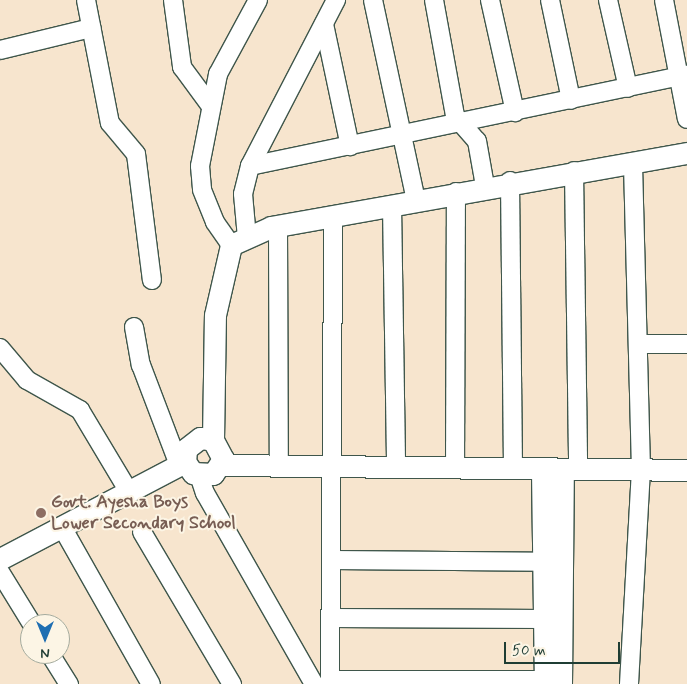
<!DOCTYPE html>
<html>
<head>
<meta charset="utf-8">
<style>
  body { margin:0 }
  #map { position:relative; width:687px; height:684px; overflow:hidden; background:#f7e5ce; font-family:Mynerve,sans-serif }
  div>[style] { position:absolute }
  .roads { filter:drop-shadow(1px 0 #3f564b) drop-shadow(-1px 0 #3f564b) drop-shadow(0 1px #3f564b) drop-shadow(0 -1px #3f564b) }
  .minor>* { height:18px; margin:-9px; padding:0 9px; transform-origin:9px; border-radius:9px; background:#fff }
  .tertiary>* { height:21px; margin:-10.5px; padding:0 10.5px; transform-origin:10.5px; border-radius:10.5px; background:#fff }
  .dots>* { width:14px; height:14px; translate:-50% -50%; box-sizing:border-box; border:2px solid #fcf5e5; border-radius:50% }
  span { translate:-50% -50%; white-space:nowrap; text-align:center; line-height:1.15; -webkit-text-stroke:4px #fcf5e5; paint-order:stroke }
  .education-label { font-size:18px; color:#785e54; font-weight:700 }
  .left { translate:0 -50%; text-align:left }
  .north { position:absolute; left:20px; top:614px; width:50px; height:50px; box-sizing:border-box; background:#fcf5e5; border:1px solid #a4ab9e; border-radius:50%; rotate:180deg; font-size:14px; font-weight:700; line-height:20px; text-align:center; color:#1f3d34 }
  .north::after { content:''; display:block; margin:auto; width:18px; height:22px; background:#1f6fb2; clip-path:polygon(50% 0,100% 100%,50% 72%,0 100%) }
  .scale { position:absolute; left:504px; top:642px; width:116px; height:22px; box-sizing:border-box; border:2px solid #1f3d34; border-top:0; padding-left:6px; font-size:15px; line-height:18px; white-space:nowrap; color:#1f3d34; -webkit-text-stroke:4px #fcf5e5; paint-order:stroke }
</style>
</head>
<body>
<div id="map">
  <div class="roads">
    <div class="minor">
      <div style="left:86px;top:0;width:125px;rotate:79deg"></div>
      <div style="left:110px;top:123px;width:40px;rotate:50deg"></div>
      <div style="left:136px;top:154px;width:127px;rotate:82.8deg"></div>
      <div style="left:173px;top:0;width:68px;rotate:82.3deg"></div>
      <div style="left:182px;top:67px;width:47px;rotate:53.6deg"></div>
      <div style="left:373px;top:0;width:205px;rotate:77.9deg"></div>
      <div style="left:434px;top:0;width:118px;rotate:79.7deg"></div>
      <div style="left:455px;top:116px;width:33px;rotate:49deg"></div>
      <div style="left:477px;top:141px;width:46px;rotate:79.9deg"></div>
      <div style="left:490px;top:0;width:115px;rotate:77.4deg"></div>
      <div style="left:550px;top:0;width:102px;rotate:78.1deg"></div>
      <div style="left:608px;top:0;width:90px;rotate:77.2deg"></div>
      <div style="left:664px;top:0;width:121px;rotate:79.1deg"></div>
      <div style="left:324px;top:24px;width:125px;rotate:78deg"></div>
      <div style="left:0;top:50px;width:94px;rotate:-13.6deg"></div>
      <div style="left:250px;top:166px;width:446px;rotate:-11.8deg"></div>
      <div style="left:574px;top:171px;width:300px;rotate:89.2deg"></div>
      <div style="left:510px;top:181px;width:289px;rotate:89.4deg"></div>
      <div style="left:392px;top:205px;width:263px;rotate:89.1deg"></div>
      <div style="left:278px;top:226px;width:240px;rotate:89.8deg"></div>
      <div style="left:247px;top:238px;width:44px;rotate:-95.2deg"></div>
      <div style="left:243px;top:194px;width:29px;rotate:-76deg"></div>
      <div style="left:250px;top:166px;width:187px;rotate:-62.6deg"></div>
      <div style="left:231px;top:245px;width:28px;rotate:-125deg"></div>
      <div style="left:215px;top:222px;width:35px;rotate:-112deg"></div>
      <div style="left:202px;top:189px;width:23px;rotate:-95deg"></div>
      <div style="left:200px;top:166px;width:94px;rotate:-78.9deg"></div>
      <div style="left:218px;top:74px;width:84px;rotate:-61.6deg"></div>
      <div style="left:134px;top:327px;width:39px;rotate:80deg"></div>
      <div style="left:141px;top:365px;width:107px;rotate:69.2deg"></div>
      <div style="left:638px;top:344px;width:49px"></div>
      <div style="left:0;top:348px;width:42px;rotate:49.8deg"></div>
      <div style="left:27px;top:380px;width:61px;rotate:29.5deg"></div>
      <div style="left:80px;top:410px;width:96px;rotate:59.1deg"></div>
      <div style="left:455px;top:469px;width:277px;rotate:-89.8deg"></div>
      <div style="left:199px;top:475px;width:19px;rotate:72deg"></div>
      <div style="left:205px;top:493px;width:220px;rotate:60.3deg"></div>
      <div style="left:62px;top:527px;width:180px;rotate:60.5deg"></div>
      <div style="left:142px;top:532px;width:177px;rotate:59.4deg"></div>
      <div style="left:332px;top:560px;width:212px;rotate:0.5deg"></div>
      <div style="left:0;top:572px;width:61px;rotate:58.4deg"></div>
      <div style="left:331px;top:618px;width:214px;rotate:0.3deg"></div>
      <div style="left:50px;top:654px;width:36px;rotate:58deg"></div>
      <div style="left:330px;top:680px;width:215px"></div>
      <div style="left:330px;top:684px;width:467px;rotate:-89.6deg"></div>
      <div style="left:629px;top:684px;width:214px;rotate:-86.8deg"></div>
      <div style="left:641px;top:470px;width:308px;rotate:-91.5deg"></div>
    </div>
    <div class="tertiary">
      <div style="left:213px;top:440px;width:13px;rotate:-171deg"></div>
      <div style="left:200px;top:438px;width:18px;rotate:142deg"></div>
      <div style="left:186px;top:449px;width:13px;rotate:94deg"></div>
      <div style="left:185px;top:462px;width:14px;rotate:54deg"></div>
      <div style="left:193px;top:473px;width:20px;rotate:3deg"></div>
      <div style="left:213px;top:474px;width:18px;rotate:-56deg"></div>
      <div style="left:223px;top:459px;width:21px;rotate:-118deg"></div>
      <div style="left:213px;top:440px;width:125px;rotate:-89.1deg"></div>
      <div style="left:215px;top:315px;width:72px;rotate:-77.1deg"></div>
      <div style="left:231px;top:245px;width:44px;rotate:-24.2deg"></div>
      <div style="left:271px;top:227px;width:423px;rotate:-10.1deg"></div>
      <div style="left:221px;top:465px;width:466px;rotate:0.6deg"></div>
      <div style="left:542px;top:471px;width:213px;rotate:89.2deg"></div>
      <div style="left:0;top:559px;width:209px;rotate:-27.7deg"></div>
      <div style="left:561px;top:684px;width:213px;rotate:-89.5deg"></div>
    </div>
  </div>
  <div class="dots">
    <div style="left:41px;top:513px;background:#8d6e63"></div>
  </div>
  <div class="education-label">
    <span class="left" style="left:51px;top:513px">Govt. Ayesha Boys<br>Lower Secondary School</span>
  </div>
  <div class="north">N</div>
  <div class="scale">50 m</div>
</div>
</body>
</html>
